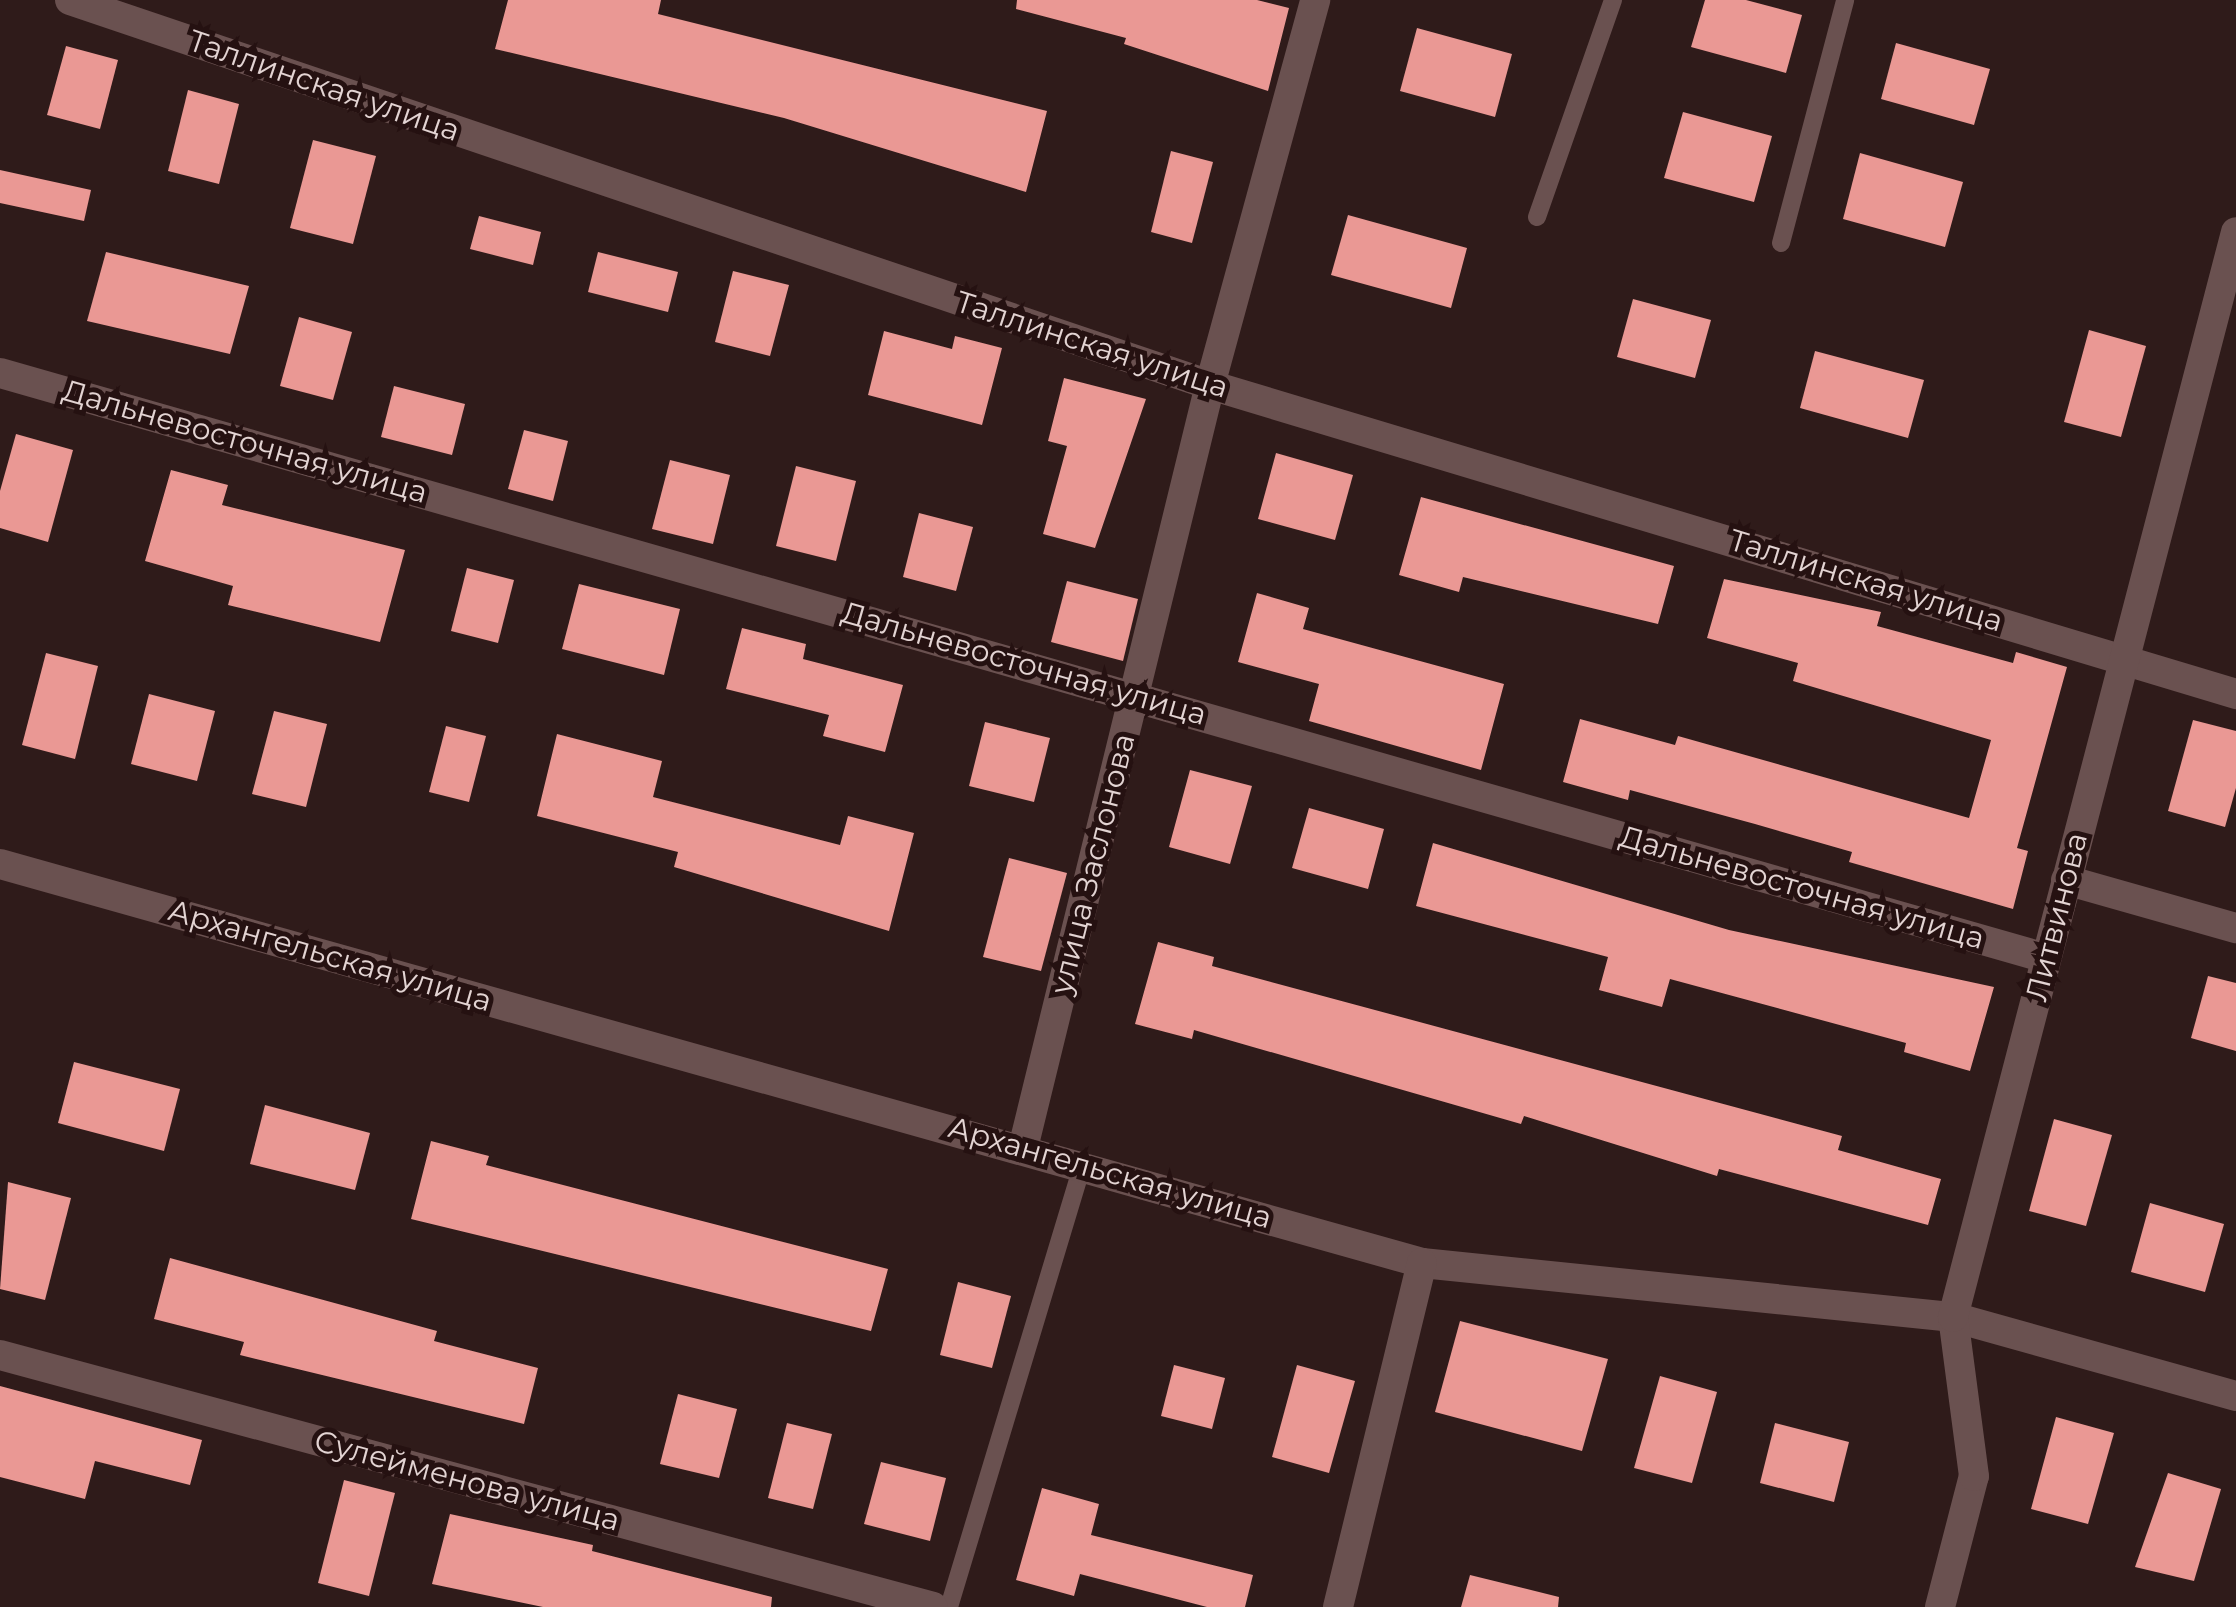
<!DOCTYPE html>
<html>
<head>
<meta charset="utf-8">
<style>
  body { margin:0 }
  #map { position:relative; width:2236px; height:1607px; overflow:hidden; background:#2f1b1a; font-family:Montserrat,sans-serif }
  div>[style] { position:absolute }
  .building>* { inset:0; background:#ea9894 }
  .lane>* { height:18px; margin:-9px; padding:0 9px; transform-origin:9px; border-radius:9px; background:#6a5150 }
  .street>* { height:30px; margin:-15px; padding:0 15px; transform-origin:15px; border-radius:15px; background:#6a5150 }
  span { translate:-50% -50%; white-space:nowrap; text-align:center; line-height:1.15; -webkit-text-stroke:10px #251111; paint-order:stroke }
  .street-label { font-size:30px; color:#e3d4d3 }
</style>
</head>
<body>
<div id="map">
  <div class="building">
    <div style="clip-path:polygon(508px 0,661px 0,658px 14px,1047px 111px,1026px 192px,784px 118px,495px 49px)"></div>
    <div style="clip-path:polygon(1017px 0,1257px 0,1289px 8px,1268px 91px,1124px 44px,1126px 38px,1016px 9px)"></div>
    <div style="clip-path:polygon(1705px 0,1746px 0,1802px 15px,1786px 73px,1691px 47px)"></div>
    <div style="clip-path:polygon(1417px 28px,1512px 54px,1495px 117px,1400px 91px)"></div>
    <div style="clip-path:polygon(1896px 43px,1990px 69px,1974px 125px,1881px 99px)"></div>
    <div style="clip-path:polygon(66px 46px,118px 60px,100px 129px,47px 115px)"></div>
    <div style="clip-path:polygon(188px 90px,239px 104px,219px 184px,168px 171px)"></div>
    <div style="clip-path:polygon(1683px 112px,1772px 136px,1754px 202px,1664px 178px)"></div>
    <div style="clip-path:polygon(313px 140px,376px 156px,353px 244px,290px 228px)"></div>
    <div style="clip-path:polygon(1171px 151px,1213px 162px,1192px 243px,1151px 232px)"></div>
    <div style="clip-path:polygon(1860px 153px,1963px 182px,1945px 247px,1843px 219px)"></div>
    <div style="clip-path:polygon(0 170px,91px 190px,84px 221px,0 203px)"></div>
    <div style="clip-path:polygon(1348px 215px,1467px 248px,1451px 308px,1331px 275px)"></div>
    <div style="clip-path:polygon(479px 216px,541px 232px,533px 265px,470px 249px)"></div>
    <div style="clip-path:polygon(106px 252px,249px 286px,230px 354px,87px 321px)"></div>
    <div style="clip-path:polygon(598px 252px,678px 272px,668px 312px,588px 292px)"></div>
    <div style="clip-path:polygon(733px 271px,789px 285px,770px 356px,715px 342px)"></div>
    <div style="clip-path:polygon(1633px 299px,1711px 320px,1695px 378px,1617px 357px)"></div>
    <div style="clip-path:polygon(299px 317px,352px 332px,333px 400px,280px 386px)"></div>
    <div style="clip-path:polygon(2089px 330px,2146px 346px,2121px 437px,2064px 422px)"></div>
    <div style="clip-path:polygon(884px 331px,952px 349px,955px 336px,1002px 348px,982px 425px,868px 395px)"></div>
    <div style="clip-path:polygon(1815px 351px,1924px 380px,1908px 438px,1800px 408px)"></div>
    <div style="clip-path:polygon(1064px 378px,1146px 399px,1095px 548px,1043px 534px,1067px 446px,1048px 441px)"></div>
    <div style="clip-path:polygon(394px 386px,465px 404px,452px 455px,381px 437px)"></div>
    <div style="clip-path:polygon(524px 430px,568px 441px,553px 501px,508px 489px)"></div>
    <div style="clip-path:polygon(16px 434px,73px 450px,48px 542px,0 528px,0 491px)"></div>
    <div style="clip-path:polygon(1276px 453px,1353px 475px,1335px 540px,1258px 519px)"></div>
    <div style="clip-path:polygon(670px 460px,730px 475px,713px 544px,652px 529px)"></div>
    <div style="clip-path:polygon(796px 466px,856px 481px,836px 561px,776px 546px)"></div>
    <div style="clip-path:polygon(171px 470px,228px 485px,222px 505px,405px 550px,380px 642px,228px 605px,233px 586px,145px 561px)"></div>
    <div style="clip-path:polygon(1421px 497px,1674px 566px,1658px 624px,1463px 577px,1459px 592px,1399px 575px)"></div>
    <div style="clip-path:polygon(919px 513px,973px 527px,956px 591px,903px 577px)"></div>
    <div style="clip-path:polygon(467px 568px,514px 580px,498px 643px,451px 631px)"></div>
    <div style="clip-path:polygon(1724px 579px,1881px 612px,1877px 626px,2013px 663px,2016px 652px,2067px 667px,2017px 848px,2028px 851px,2013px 909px,1849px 862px,1852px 852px,1755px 824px,1630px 790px,1628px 800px,1563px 782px,1580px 719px,1675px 745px,1678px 736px,1969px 818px,1991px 740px,1793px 681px,1798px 663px,1707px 638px)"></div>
    <div style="clip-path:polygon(1067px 581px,1138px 599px,1123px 661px,1051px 642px)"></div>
    <div style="clip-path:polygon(579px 584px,680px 609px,664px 675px,562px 649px)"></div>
    <div style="clip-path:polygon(1257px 593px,1309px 608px,1303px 629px,1504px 684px,1481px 770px,1309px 721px,1319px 684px,1238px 662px)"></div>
    <div style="clip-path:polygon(742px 628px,806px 644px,803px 659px,903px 685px,885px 752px,823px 736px,829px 715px,726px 689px)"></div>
    <div style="clip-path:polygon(46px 653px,98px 666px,75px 759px,22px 745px)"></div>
    <div style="clip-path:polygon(149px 694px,215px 711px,197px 781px,131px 764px)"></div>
    <div style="clip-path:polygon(274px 711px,327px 724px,306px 807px,252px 794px)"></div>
    <div style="clip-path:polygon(2193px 720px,2236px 731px,2236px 788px,2225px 827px,2168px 811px)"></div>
    <div style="clip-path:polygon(985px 722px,1050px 738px,1034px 802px,969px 786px)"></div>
    <div style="clip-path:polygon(446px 726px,486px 736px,469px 802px,429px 792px)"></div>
    <div style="clip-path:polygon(557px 734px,662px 761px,653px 797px,840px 845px,848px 816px,914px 833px,889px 931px,674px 867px,678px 852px,537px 816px)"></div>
    <div style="clip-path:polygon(1190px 770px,1252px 786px,1230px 864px,1169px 847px)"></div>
    <div style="clip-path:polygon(1309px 808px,1384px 829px,1368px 889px,1292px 868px)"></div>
    <div style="clip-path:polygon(1433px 843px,1729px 930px,1994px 987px,1970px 1071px,1904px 1052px,1906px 1043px,1670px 979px,1662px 1007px,1599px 990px,1608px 957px,1416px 906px)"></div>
    <div style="clip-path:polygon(1009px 858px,1067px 873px,1041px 971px,983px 957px)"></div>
    <div style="clip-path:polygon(1158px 942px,1214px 957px,1212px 966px,1842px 1136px,1838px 1150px,1941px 1179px,1928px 1225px,1719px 1169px,1717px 1176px,1524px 1116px,1521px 1124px,1194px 1030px,1192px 1039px,1135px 1024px)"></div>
    <div style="clip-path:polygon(2208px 976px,2236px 983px,2236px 1051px,2191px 1038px)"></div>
    <div style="clip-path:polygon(74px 1062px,180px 1089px,164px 1151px,58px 1123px)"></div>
    <div style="clip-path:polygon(265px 1105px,370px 1133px,355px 1190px,250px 1164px)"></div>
    <div style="clip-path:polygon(2054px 1119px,2112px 1135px,2086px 1226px,2029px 1211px)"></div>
    <div style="clip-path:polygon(431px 1141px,489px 1156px,486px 1165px,888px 1269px,871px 1331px,411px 1219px)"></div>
    <div style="clip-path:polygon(8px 1182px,71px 1198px,45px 1300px,0 1289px)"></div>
    <div style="clip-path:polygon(2150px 1203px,2224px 1224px,2205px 1292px,2131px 1272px)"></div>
    <div style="clip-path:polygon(170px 1258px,437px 1331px,434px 1341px,538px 1368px,524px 1424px,240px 1355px,244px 1342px,154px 1319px)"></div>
    <div style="clip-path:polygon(958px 1282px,1011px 1296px,992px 1368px,940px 1355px)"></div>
    <div style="clip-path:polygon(1460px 1321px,1608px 1359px,1582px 1451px,1435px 1412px)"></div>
    <div style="clip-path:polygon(1174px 1365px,1225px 1378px,1212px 1429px,1161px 1416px)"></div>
    <div style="clip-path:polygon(1297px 1365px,1355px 1381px,1329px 1473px,1272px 1457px)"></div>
    <div style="clip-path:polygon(1660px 1376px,1717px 1392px,1692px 1483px,1634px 1468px)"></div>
    <div style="clip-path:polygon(0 1386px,202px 1440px,190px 1485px,95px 1461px,85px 1499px,0 1477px)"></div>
    <div style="clip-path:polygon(678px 1394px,737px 1409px,719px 1478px,660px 1464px)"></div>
    <div style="clip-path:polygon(2056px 1417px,2114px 1433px,2088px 1524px,2031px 1509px)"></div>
    <div style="clip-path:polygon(787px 1423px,832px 1434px,813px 1509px,768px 1498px)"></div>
    <div style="clip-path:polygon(1775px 1423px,1849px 1442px,1834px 1502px,1760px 1483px)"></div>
    <div style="clip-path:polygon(881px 1462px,946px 1478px,930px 1541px,864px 1524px)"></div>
    <div style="clip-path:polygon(2168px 1473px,2221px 1489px,2194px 1581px,2135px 1567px)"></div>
    <div style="clip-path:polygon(344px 1480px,395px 1493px,369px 1596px,318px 1583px)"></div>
    <div style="clip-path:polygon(1042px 1488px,1099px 1504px,1091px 1535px,1253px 1575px,1245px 1607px,1207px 1607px,1080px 1574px,1074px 1596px,1016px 1580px)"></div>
    <div style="clip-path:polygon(450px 1514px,593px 1545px,592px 1551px,772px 1597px,771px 1607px,543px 1607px,432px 1584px)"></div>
    <div style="clip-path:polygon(1470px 1575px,1559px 1597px,1558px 1607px,1461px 1607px)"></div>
  </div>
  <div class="lane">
    <div style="left:1537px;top:217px;width:230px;rotate:-70.7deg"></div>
    <div style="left:1781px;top:243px;width:251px;rotate:-75.2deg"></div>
    <div style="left:949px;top:1607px;width:463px;rotate:-73.2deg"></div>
  </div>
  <div class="street">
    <div style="left:70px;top:0;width:1203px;rotate:18.66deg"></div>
    <div style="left:1210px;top:385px;width:1072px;rotate:16.76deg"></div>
    <div style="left:0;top:373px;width:2128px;rotate:15.96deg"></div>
    <div style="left:0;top:864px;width:1477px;rotate:15.67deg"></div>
    <div style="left:1422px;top:1263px;width:534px;rotate:5.81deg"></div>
    <div style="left:1953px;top:1317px;width:294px;rotate:15.6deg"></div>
    <div style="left:2066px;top:880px;width:177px;rotate:15.8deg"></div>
    <div style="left:1023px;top:1148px;width:786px;rotate:-76.23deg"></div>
    <div style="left:1210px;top:385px;width:399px;rotate:-74.7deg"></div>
    <div style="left:0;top:1355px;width:966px;rotate:15.11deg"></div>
    <div style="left:1338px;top:1607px;width:354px;rotate:-76.3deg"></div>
    <div style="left:1940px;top:1607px;width:135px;rotate:-75.5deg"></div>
    <div style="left:1974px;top:1476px;width:160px;rotate:-97.5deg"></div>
    <div style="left:1953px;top:1317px;width:1121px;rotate:-75.38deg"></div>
  </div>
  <div class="street-label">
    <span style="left:324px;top:86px;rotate:19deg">Таллинская улица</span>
    <span style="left:1092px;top:345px;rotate:18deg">Таллинская улица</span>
    <span style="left:245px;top:442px;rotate:16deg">Дальневосточная улица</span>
    <span style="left:1866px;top:581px;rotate:17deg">Таллинская улица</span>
    <span style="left:1024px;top:664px;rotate:16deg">Дальневосточная улица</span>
    <span style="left:1093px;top:864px;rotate:-76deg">улица Заслонова</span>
    <span style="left:1802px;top:888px;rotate:16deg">Дальневосточная улица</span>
    <span style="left:2057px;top:917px;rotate:-76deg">Литвинова</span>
    <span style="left:330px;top:956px;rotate:16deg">Архангельская улица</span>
    <span style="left:1110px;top:1173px;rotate:16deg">Архангельская улица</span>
    <span style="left:467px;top:1481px;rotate:15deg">Сулейменова улица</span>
  </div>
</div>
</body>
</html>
